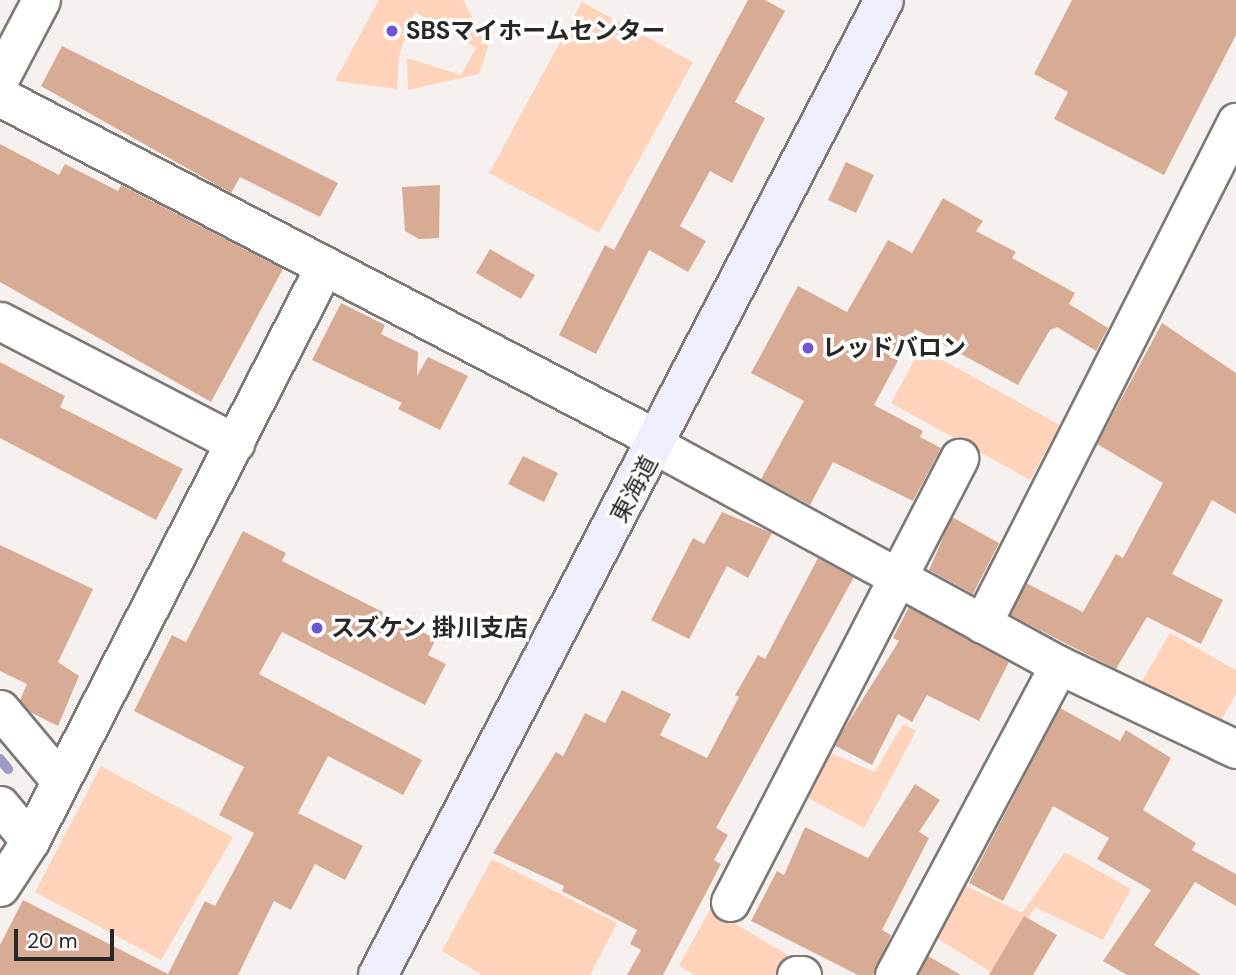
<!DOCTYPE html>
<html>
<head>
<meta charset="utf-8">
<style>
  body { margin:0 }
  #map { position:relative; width:1236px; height:975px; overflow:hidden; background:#f6f1ee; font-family:"DM Sans","Noto Sans JP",sans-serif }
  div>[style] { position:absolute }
  .green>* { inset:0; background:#ffd2ba }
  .stream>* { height:10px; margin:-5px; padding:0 5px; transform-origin:5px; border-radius:5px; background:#9e9cc7 }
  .building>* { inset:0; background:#d8ac94 }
  .roads { filter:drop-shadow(2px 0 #7d7976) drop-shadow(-2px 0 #7d7976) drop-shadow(0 2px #7d7976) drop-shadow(0 -2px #7d7976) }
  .minor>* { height:37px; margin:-18.5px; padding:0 18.5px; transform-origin:18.5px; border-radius:18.5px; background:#fff }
  .tertiary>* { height:38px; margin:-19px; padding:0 19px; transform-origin:19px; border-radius:19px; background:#fff }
  .secondary>* { height:38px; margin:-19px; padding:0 19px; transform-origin:19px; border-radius:19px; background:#efeefe }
  .dots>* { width:19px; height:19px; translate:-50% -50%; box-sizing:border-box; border:4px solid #fff; border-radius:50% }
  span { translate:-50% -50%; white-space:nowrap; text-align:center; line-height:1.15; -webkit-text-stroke:7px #fff; paint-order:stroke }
  .poi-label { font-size:24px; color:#292726; font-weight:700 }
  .left { translate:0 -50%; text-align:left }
  .street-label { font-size:24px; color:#292726 }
  .scale { position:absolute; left:14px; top:929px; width:100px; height:32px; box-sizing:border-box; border:4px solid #292726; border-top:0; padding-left:9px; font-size:21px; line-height:24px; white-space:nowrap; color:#292726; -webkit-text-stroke:5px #fff; paint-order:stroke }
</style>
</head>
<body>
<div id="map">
  <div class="green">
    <div style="clip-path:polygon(379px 0,463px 0,488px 47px,479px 74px,408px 90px,407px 58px,461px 75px,476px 48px,415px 12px,399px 55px,397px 89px,335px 81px)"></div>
    <div style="clip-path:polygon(582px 2px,693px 62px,599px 233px,489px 173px)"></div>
    <div style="clip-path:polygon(921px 348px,1060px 425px,1030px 480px,891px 403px)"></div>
    <div style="clip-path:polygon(1170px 633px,1236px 670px,1236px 694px,1215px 731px,1138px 688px)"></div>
    <div style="clip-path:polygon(903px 724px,916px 731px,864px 828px,804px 796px,828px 752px,875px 772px)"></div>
    <div style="clip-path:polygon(101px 766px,233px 837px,161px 960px,35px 892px)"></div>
    <div style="clip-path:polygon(1065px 852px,1131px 889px,1103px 940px,1035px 907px,992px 973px,932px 935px,964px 885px,1022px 913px)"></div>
    <div style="clip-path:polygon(492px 859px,617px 923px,590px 975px,482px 975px,442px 951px)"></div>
    <div style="clip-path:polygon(710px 909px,788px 955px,777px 975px,695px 975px,679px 966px)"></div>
  </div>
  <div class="stream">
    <div style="left:0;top:759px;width:13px;rotate:51deg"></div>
  </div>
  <div class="building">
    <div style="clip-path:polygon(748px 0,765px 0,785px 11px,735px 102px,765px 118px,732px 183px,710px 171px,680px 226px,706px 241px,688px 272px,649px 250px,596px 354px,559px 335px,605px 245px,614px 250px)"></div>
    <div style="clip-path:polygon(1072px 0,1236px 0,1236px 35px,1164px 175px,1054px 119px,1068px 92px,1034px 74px)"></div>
    <div style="clip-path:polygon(62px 46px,338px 183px,320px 217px,240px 177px,231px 193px,41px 86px)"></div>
    <div style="clip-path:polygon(0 144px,59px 175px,65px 164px,118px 191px,121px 185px,283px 269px,211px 402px,0 282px)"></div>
    <div style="clip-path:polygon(846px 162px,874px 175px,856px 213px,828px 200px)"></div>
    <div style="clip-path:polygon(440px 185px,439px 238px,419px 239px,405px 231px,402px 187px)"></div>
    <div style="clip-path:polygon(943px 198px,983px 221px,976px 231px,1016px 252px,1012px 258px,1075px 293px,1069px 304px,1108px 328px,1096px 351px,1057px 327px,1050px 330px,1018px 385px,915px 329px,874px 405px,923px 431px,920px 437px,941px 448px,913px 501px,833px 462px,810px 505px,761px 479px,804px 401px,751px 373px,798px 286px,847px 312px,888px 240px,912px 253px)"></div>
    <div style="clip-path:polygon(490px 249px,535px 275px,521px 299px,476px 273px)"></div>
    <div style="clip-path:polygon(341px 303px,385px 325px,381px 334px,418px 352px,417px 376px,428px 357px,468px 376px,440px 430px,398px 409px,402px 403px,312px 360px)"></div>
    <div style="clip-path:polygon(1162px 323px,1236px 373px,1236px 514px,1212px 500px,1172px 574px,1223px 600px,1201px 644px,1147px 617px,1116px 669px,1010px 615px,1026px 583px,1083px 612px,1116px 554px,1123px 558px,1163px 483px,1097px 444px)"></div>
    <div style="clip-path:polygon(0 362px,65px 396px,60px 407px,183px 469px,156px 520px,0 438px)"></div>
    <div style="clip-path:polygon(523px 456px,558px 473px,544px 502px,508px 484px)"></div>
    <div style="clip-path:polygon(722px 512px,772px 533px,748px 578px,727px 566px,689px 639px,651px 620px,693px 538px,704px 544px)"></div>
    <div style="clip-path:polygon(952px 517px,999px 543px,973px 594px,929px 570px)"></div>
    <div style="clip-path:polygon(243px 531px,286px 553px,282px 561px,436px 639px,428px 655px,446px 664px,425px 705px,282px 632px,259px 674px,422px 760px,403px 795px,328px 756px,298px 813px,363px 846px,345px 880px,315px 864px,291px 910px,274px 901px,238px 975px,0 975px,0 945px,23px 900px,168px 974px,205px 901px,215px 906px,254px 833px,219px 815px,244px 767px,134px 711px,172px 635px,186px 642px)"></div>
    <div style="clip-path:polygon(0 545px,93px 589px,58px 662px,79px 676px,58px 726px,30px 712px,20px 700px,27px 684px,0 671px)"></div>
    <div style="clip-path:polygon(818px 558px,854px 577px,716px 828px,728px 835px,714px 860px,721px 864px,663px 975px,627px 975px,641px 950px,630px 944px,637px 930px,562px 891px,564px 886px,493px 853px,556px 752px,563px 756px,585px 713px,605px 723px,622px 690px,671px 714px,660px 735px,707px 758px,739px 697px,735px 695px,758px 655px,765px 659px)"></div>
    <div style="clip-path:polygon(909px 607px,1009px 662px,979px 721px,927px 695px,912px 722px,898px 714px,872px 765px,834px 745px,899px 641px,893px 638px)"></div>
    <div style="clip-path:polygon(1060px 708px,1120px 741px,1126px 730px,1171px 758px,1143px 810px,1196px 843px,1192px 850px,1236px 874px,1236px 906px,1195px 882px,1154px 945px,1201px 975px,1127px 975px,1103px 961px,1151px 890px,1097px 859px,1109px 838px,1053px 806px,1003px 901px,969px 883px)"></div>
    <div style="clip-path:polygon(915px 784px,940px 800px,919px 832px,929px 838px,882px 930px,891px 935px,873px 975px,858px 975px,751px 921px,777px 871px,784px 875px,805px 827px,868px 858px)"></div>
    <div style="clip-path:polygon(1024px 916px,1057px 935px,1033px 975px,989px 975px)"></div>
    <div style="clip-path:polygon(928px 956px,961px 975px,918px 975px)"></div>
  </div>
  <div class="roads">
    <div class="minor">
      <div style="left:0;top:78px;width:88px;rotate:-62.3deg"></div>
      <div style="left:0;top:321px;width:265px;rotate:27.4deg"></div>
      <div style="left:657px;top:446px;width:458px;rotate:28.6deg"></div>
      <div style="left:1059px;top:665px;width:196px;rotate:25.4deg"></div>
      <div style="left:982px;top:624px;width:563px;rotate:-63.16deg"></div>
      <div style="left:0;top:709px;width:90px;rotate:50deg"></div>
      <div style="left:0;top:805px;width:47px;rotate:50.2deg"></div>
      <div style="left:0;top:887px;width:55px;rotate:-56.9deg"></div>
      <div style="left:30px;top:841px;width:645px;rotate:-62.88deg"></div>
      <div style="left:730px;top:902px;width:500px;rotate:-62.7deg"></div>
      <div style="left:796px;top:975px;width:6px"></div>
      <div style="left:894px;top:975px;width:351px;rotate:-62deg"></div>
    </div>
    <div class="tertiary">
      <div style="left:0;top:97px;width:744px;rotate:27.53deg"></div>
    </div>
    <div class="secondary">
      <div style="left:378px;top:975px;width:1098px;rotate:-62.57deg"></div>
    </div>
  </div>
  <div class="dots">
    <div style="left:392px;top:31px;background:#6c57d1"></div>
    <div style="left:808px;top:348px;background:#6c57d1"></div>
    <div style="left:317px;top:628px;background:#6c57d1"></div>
  </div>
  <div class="poi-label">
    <span class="left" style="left:406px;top:31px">SBSマイホームセンター</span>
    <span class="left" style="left:822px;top:348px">レッドバロン</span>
    <span class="left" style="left:331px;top:628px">スズケン 掛川支店</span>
  </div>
  <div class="street-label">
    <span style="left:634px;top:489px;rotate:-62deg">東海道</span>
  </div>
  <div class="scale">20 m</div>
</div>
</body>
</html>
